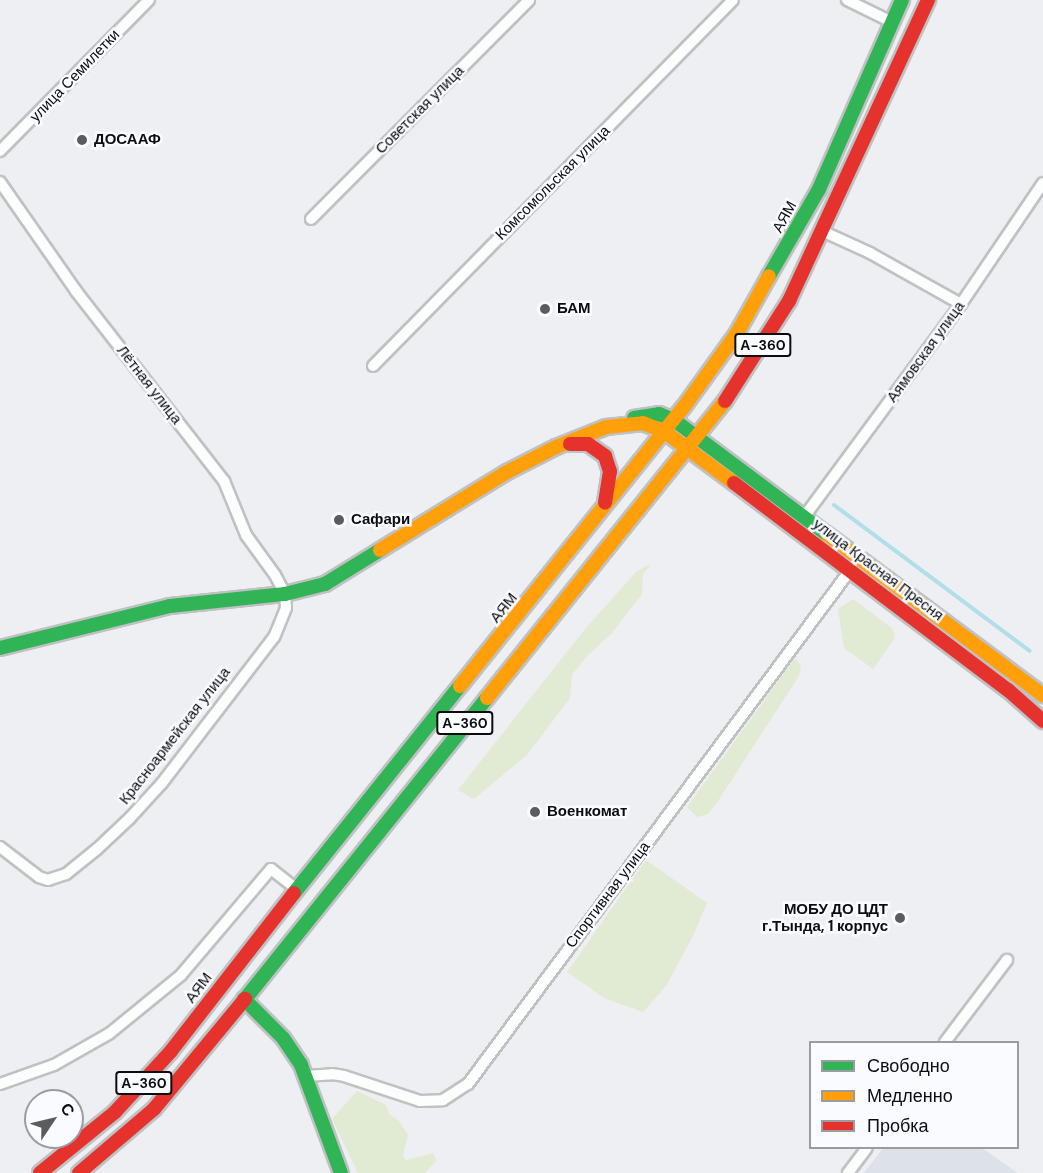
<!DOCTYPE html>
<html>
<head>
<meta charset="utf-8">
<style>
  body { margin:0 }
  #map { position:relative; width:1043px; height:1173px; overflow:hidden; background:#edeff2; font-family:"DM Sans",sans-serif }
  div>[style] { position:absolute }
  .built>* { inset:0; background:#dde2ea }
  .green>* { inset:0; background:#e1ebd3 }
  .stream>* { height:4px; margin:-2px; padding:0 2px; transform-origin:2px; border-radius:2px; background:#b0dee9 }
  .roads { filter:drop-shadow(2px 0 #bfc1c3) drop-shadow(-2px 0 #bfc1c3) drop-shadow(0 2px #bfc1c3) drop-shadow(0 -2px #bfc1c3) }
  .street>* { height:10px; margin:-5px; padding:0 5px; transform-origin:5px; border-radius:5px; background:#fcfdfd }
  .fast>* { height:14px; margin:-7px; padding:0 7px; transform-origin:7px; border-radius:7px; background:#30b455 }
  .slow>* { height:14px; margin:-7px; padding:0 7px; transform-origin:7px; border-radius:7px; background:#ff9f0a }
  .jam>* { height:14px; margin:-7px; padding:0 7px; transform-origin:7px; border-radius:7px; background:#e5322d }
  .dots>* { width:16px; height:16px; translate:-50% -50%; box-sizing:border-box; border:3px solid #f9fbff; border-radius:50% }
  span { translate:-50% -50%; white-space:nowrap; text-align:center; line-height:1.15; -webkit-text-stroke:5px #f9fbff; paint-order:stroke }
  .shield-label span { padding:2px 4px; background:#f9fbff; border:2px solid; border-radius:4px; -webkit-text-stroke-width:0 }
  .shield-label { font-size:14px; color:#0c0d0f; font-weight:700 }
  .street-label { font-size:15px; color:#0c0d0f }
  .poi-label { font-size:15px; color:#0c0d0f; font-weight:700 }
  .left { translate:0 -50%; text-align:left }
  .right { translate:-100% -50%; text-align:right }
  .legend { position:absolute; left:809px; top:1041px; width:210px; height:108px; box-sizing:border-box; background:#f9fbff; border:2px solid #9a9c9f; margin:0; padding:8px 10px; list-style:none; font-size:18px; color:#0c0d0f }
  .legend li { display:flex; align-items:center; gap:12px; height:30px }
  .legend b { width:30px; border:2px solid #9a9c9f }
  .north { position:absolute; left:24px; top:1089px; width:60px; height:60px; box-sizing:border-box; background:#f9fbff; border:2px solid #9a9c9f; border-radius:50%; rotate:55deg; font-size:16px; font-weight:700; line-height:24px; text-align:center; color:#0c0d0f }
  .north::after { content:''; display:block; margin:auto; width:21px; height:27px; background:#5b5c5e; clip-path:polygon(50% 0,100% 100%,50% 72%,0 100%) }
</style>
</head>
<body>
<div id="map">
  <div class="built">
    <div style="clip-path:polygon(883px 1148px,982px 1148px,1018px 1173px,864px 1173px)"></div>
  </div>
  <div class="green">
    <div style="clip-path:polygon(651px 564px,643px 575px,642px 594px,611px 634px,587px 656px,572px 675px,570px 698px,527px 755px,474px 799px,458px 790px,585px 629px,637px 571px)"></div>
    <div style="clip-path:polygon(853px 599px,893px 629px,895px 638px,873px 669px,844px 648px,838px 609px)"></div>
    <div style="clip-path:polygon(795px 658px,801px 666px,799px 676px,718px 801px,708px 814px,697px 817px,687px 807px)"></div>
    <div style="clip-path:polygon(646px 860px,707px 903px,693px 936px,666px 986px,643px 1012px,604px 998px,567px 972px)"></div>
    <div style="clip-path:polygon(357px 1091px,386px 1105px,389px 1114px,399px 1121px,408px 1135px,403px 1156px,406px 1160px,434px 1153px,436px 1161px,425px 1173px,358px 1173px,332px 1119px)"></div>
  </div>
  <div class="stream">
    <div style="left:834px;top:505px;width:244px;rotate:36.7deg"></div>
  </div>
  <div class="roads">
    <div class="street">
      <div style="left:847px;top:0;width:50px;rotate:26.1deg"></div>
      <div style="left:0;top:151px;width:212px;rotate:-45.4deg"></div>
      <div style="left:0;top:182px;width:133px;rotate:55.1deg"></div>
      <div style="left:76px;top:291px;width:241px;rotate:52.1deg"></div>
      <div style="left:224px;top:481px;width:58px;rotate:67.8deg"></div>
      <div style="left:246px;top:535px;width:49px;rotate:54.1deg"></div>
      <div style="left:275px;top:575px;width:21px;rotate:62deg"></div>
      <div style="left:285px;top:594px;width:14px;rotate:86deg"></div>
      <div style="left:286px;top:608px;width:31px;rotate:112deg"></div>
      <div style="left:274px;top:637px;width:184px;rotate:127.5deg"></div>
      <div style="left:162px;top:783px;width:47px;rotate:132.4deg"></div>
      <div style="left:130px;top:818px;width:45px;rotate:136.8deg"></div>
      <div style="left:97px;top:849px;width:40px;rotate:141deg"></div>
      <div style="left:66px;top:874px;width:19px;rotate:162deg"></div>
      <div style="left:48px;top:880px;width:9px;rotate:-162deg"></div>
      <div style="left:39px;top:877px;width:49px;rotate:-142.4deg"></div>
      <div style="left:311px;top:219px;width:309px;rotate:-45.1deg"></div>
      <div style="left:822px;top:231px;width:53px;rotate:24.6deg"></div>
      <div style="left:870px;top:253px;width:104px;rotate:29.3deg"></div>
      <div style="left:373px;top:366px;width:513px;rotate:-45.47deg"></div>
      <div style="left:804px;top:517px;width:265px;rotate:-53.6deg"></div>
      <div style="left:961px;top:304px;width:146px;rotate:-55.9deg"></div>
      <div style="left:945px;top:1042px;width:103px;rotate:-52.9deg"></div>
      <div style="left:306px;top:1076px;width:26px;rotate:-4deg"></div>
      <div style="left:332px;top:1074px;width:12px;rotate:9deg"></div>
      <div style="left:344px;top:1076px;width:80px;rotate:18.2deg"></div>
      <div style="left:420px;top:1101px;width:23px;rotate:-2deg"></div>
      <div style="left:443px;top:1100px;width:30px;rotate:-33deg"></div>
      <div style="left:468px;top:1084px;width:642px;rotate:-53.36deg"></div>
      <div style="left:0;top:1084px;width:57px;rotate:-19.4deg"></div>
      <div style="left:54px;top:1065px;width:64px;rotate:-29.7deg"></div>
      <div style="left:110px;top:1033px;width:92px;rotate:-39.2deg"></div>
      <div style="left:181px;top:975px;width:139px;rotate:-49.7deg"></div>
      <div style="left:271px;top:869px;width:33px;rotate:38deg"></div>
      <div style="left:848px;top:1173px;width:31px;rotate:-53deg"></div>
    </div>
    <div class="fast">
      <div style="left:769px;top:276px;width:100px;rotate:-60.1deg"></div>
      <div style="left:819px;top:189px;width:206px;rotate:-66.3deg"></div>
      <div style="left:634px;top:418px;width:25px;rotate:-9deg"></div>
      <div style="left:659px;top:414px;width:16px;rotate:22deg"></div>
      <div style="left:674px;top:420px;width:192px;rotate:36.8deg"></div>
      <div style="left:0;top:648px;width:175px;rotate:-13.9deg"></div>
      <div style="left:170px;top:606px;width:116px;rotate:-6deg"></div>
      <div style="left:285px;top:594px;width:41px;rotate:-14deg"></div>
      <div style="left:325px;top:584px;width:65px;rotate:-31.7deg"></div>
      <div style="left:294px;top:893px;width:265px;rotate:-51.3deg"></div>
      <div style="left:244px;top:999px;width:55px;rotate:45deg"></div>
      <div style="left:283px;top:1038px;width:32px;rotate:56deg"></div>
      <div style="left:301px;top:1065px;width:115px;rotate:69.7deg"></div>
      <div style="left:245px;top:999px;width:386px;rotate:-51.2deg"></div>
    </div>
    <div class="slow">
      <div style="left:828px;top:535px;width:268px;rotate:36.7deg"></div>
      <div style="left:380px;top:550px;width:149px;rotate:-31.6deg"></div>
      <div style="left:507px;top:472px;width:55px;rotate:-27deg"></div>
      <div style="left:556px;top:447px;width:54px;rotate:-21.8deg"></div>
      <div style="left:606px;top:427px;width:37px;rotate:-6deg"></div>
      <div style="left:643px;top:423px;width:24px;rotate:22deg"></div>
      <div style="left:665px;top:432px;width:86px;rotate:36.5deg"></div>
      <div style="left:460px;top:686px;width:356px;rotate:-51.3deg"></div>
      <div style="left:683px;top:408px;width:92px;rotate:-54.2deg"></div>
      <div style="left:737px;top:333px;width:65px;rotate:-60.7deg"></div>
      <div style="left:487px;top:698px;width:381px;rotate:-51.3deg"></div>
    </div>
    <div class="jam">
      <div style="left:725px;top:401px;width:119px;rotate:-57.4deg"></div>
      <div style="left:789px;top:301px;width:332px;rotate:-65.2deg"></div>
      <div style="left:570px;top:444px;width:18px"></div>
      <div style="left:588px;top:444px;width:21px;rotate:35deg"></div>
      <div style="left:605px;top:456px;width:16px;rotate:72deg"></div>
      <div style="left:610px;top:471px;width:32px;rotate:99deg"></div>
      <div style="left:734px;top:483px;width:343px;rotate:37.1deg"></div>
      <div style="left:1008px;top:690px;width:47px;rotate:41.5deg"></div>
      <div style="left:40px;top:1173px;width:97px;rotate:-39.1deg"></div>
      <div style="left:115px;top:1112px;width:83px;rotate:-47.4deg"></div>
      <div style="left:171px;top:1051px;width:200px;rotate:-52.1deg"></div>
      <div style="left:79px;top:1173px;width:99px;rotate:-40.5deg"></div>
      <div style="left:154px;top:1109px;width:143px;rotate:-50.4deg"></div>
    </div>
  </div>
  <div class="dots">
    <div style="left:82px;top:140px;background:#5b5c5e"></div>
    <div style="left:545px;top:309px;background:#5b5c5e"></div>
    <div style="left:339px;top:520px;background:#5b5c5e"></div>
    <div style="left:535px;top:812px;background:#5b5c5e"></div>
    <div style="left:900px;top:918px;background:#5b5c5e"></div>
  </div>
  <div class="shield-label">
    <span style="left:763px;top:345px">А-360</span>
    <span style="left:465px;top:723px">А-360</span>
    <span style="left:144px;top:1083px">А-360</span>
  </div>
  <div class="street-label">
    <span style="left:75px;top:76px;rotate:-46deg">улица Семилетки</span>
    <span style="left:420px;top:110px;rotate:-45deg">Советская улица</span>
    <span style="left:553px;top:183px;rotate:-45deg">Комсомольская улица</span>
    <span style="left:785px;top:217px;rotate:-61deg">АЯМ</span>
    <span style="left:926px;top:352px;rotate:-54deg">Аямовская улица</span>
    <span style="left:149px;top:385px;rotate:52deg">Лётная улица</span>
    <span style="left:878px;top:570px;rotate:37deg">улица Красная Пресня</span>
    <span style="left:504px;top:608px;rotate:-51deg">АЯМ</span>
    <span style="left:175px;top:736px;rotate:-52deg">Красноармейская улица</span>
    <span style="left:608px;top:895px;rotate:-53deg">Спортивная улица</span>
    <span style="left:199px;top:988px;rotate:-53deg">АЯМ</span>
  </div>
  <div class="poi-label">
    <span class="left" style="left:94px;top:140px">ДОСААФ</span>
    <span class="left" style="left:557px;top:309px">БАМ</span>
    <span class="left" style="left:351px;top:520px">Сафари</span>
    <span class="left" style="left:547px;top:812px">Военкомат</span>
    <span class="right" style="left:888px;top:918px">МОБУ ДО ЦДТ<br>г.Тында, 1 корпус</span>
  </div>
  <ul class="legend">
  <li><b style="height:8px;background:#30b455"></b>Свободно</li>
  <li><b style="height:8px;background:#ff9f0a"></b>Медленно</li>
  <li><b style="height:8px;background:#e5322d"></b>Пробка</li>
  </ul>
  <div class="north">С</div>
</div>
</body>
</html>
